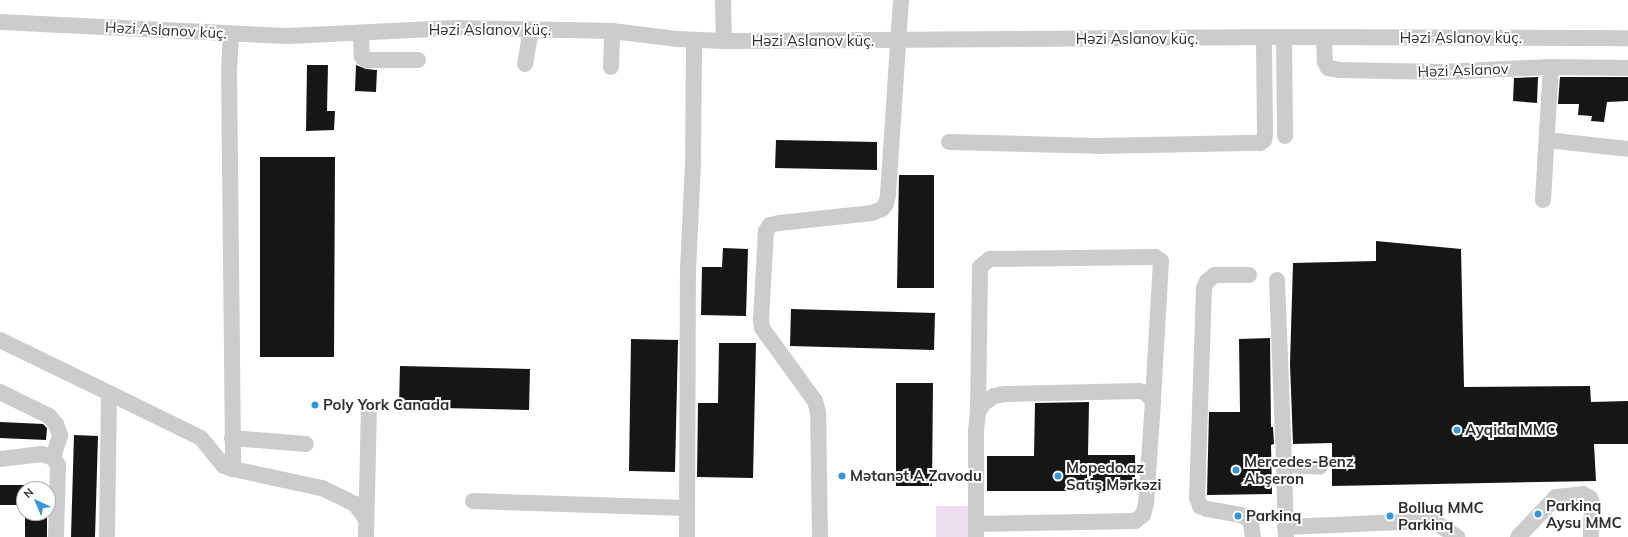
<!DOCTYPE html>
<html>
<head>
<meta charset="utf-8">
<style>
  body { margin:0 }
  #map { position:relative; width:1628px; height:537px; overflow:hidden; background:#fff; font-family:Mulish,sans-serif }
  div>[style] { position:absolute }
  .green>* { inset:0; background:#ecddec }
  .building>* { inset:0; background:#161616 }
  .minor>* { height:16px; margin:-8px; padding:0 8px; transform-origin:8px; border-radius:8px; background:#ccc }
  .dots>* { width:11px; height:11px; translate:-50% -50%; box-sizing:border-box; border:2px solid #fff; border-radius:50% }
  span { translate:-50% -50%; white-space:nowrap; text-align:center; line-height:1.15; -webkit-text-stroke:4px #fff; paint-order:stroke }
  .street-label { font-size:15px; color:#2f2f2f }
  .poi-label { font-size:15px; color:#2f2f2f; font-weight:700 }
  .left { translate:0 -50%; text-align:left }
  .north { position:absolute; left:16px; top:481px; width:40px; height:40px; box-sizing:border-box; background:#fff; border:1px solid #acacac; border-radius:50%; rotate:316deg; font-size:11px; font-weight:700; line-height:16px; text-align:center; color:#2f2f2f }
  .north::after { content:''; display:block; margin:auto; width:14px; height:18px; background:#3395e5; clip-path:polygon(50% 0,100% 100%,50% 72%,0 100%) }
</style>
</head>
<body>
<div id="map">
  <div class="green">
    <div style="clip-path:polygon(936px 506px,968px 506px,968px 537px,936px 537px)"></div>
  </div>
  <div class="building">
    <div style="clip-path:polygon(307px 65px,328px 65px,327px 111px,335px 111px,334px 130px,306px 131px)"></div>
    <div style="clip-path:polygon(356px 65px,366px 69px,377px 70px,376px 92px,355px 91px)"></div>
    <div style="clip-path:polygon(1538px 77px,1537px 103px,1513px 101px,1514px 78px)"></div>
    <div style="clip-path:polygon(1560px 77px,1628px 77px,1628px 101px,1607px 102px,1604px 122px,1591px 121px,1592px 116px,1578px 115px,1579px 104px,1558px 104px)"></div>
    <div style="clip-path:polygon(776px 140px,877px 142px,877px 170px,775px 168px)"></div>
    <div style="clip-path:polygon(260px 157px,335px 157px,334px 357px,260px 357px)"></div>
    <div style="clip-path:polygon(899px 175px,934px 175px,934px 288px,897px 288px)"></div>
    <div style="clip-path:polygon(1376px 241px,1461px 249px,1464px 387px,1590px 386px,1591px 402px,1628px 401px,1628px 444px,1594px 444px,1596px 481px,1332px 486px,1332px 443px,1293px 444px,1290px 364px,1293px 263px,1376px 261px)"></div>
    <div style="clip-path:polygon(723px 248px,748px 249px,746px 316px,701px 315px,702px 267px,722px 267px)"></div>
    <div style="clip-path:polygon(791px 309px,935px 313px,934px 350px,790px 346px)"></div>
    <div style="clip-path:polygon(1270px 338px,1271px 427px,1273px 427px,1274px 444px,1271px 445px,1272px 494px,1207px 495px,1209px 412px,1240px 412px,1239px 339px)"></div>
    <div style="clip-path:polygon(631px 339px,678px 340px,675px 472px,629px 471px)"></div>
    <div style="clip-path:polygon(719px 343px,756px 343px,753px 478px,697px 477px,698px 403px,718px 403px)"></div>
    <div style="clip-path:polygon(400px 366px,530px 369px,529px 410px,399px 407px)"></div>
    <div style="clip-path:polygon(896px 383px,933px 383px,932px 486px,896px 486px)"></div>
    <div style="clip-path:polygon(1089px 402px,1088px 455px,1135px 455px,1135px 491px,987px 491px,987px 456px,1034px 456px,1035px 403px)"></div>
    <div style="clip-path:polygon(0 422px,43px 424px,47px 428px,46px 440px,0 438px)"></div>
    <div style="clip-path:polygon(74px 435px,98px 436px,95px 537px,71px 537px)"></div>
    <div style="clip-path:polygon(0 485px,24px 485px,24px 505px,0 505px)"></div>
    <div style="clip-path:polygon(25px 513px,47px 513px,47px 537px,25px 537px)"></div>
  </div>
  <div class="minor">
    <div style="left:723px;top:0;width:41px;rotate:88.6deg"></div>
    <div style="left:0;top:22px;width:288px;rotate:2.8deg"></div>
    <div style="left:288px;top:36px;width:166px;rotate:-2.8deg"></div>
    <div style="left:454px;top:28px;width:112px;rotate:1deg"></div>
    <div style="left:566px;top:30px;width:46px;rotate:1.2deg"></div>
    <div style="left:612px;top:31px;width:65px;rotate:7deg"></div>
    <div style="left:677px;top:39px;width:47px;rotate:2.4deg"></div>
    <div style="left:724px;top:41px;width:560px;rotate:-0.41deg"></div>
    <div style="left:1284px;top:37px;width:344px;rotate:0.2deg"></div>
    <div style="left:361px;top:33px;width:24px;rotate:88deg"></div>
    <div style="left:362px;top:57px;width:5px;rotate:37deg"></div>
    <div style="left:366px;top:60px;width:52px"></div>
    <div style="left:231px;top:34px;width:34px;rotate:93deg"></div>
    <div style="left:229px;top:68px;width:401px;rotate:89.4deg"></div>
    <div style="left:233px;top:469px;width:91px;rotate:12.1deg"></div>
    <div style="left:322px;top:488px;width:37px;rotate:26deg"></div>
    <div style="left:355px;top:504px;width:19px;rotate:54deg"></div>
    <div style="left:1284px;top:37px;width:99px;rotate:89.4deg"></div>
    <div style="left:1324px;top:38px;width:24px;rotate:88deg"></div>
    <div style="left:1325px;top:62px;width:7px;rotate:63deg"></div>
    <div style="left:1328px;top:68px;width:11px;rotate:10deg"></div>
    <div style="left:1339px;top:70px;width:101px;rotate:1.1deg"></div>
    <div style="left:1440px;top:72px;width:111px;rotate:-2.6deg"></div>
    <div style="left:1551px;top:67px;width:77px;rotate:0.7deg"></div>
    <div style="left:525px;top:64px;width:35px;rotate:-80deg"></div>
    <div style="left:611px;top:67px;width:36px;rotate:-88deg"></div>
    <div style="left:1547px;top:140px;width:81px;rotate:6.3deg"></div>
    <div style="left:949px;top:142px;width:148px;rotate:1.5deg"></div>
    <div style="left:1097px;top:146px;width:163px;rotate:-1.1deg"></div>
    <div style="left:1260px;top:143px;width:5px;rotate:-37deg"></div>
    <div style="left:1264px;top:140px;width:5px;rotate:-79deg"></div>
    <div style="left:1265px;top:135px;width:97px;rotate:-90.6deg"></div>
    <div style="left:1543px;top:200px;width:133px;rotate:-86.6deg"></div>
    <div style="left:1249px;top:275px;width:34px;rotate:180deg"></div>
    <div style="left:1215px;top:275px;width:10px;rotate:143deg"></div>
    <div style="left:1207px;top:281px;width:8px;rotate:113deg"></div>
    <div style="left:1204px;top:288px;width:210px;rotate:91.9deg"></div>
    <div style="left:1197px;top:498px;width:9px;rotate:69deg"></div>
    <div style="left:1200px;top:506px;width:8px;rotate:23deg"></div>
    <div style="left:1207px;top:509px;width:34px;rotate:10deg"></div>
    <div style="left:1240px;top:515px;width:9px;rotate:21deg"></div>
    <div style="left:1248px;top:518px;width:6px;rotate:59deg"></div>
    <div style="left:1251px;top:523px;width:14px;rotate:82deg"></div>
    <div style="left:1277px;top:280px;width:185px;rotate:87.8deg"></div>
    <div style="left:0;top:340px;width:121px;rotate:25.9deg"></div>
    <div style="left:109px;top:393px;width:144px;rotate:90.8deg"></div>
    <div style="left:0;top:392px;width:55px;rotate:26.1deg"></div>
    <div style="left:49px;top:416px;width:11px;rotate:49deg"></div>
    <div style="left:56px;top:424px;width:12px;rotate:70deg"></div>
    <div style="left:60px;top:435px;width:24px;rotate:107deg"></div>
    <div style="left:109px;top:393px;width:102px;rotate:26.1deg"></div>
    <div style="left:201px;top:438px;width:36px;rotate:51deg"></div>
    <div style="left:224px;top:466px;width:9px;rotate:18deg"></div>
    <div style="left:978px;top:412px;width:145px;rotate:-89.2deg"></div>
    <div style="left:980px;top:267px;width:13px;rotate:-39deg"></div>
    <div style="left:990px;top:259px;width:165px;rotate:-0.7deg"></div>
    <div style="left:1155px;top:257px;width:7px;rotate:34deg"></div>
    <div style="left:1161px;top:261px;width:140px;rotate:93.3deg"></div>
    <div style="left:232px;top:438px;width:74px;rotate:4.6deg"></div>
    <div style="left:0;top:459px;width:42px;rotate:-6.8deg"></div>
    <div style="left:42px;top:454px;width:12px;rotate:20deg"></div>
    <div style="left:53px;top:458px;width:9px;rotate:54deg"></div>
    <div style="left:58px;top:465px;width:72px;rotate:91.6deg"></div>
    <div style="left:473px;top:501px;width:214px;rotate:1.9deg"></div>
    <div style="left:976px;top:524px;width:159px;rotate:-1.1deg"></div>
    <div style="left:1135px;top:521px;width:10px;rotate:-37deg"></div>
    <div style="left:1143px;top:515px;width:11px;rotate:-75deg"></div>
    <div style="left:1146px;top:504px;width:103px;rotate:-86.1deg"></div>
    <div style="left:1153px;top:401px;width:11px;rotate:-131deg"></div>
    <div style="left:1146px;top:393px;width:7px;rotate:-164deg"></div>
    <div style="left:1139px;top:391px;width:134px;rotate:178.7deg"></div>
    <div style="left:1005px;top:394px;width:11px;rotate:170deg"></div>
    <div style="left:994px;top:396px;width:12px;rotate:145deg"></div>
    <div style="left:984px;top:403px;width:11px;rotate:124deg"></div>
    <div style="left:978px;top:412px;width:19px;rotate:96deg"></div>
    <div style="left:976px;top:431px;width:106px;rotate:90deg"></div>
    <div style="left:1285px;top:527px;width:142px;rotate:-2.4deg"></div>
    <div style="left:1427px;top:521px;width:8px;rotate:7deg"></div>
    <div style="left:1435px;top:522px;width:27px;rotate:34deg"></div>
    <div style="left:366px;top:537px;width:128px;rotate:-88.7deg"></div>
    <div style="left:687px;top:537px;width:267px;rotate:-89.8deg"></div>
    <div style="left:688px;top:270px;width:107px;rotate:-87.3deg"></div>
    <div style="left:693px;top:163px;width:123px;rotate:-89.5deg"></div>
    <div style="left:820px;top:537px;width:125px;rotate:-90.9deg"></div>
    <div style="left:818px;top:412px;width:11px;rotate:-105deg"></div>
    <div style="left:815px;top:401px;width:90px;rotate:-126deg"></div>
    <div style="left:762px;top:328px;width:8px;rotate:-97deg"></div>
    <div style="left:761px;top:320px;width:89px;rotate:-86.8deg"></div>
    <div style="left:766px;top:231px;width:7px;rotate:-56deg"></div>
    <div style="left:770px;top:225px;width:9px;rotate:-13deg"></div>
    <div style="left:779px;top:223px;width:94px;rotate:-6.1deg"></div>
    <div style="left:872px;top:213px;width:11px;rotate:-22deg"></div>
    <div style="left:882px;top:209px;width:6px;rotate:-51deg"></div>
    <div style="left:886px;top:204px;width:9px;rotate:-77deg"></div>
    <div style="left:888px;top:195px;width:195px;rotate:-86.2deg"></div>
    <div style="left:1286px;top:537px;width:72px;rotate:-91.6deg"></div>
    <div style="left:1284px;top:465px;width:36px;rotate:3deg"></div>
    <div style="left:1518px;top:537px;width:55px;rotate:-46.5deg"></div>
    <div style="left:1556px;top:497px;width:27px;rotate:-6deg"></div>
    <div style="left:1583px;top:494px;width:8px;rotate:30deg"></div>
    <div style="left:1590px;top:498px;width:5px;rotate:68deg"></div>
    <div style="left:1592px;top:503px;width:34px;rotate:92deg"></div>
  </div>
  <div class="dots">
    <div style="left:315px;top:405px;background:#3395e5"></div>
    <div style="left:1457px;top:430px;background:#3395e5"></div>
    <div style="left:1236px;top:470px;background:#3395e5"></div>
    <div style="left:842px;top:476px;background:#3395e5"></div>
    <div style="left:1058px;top:476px;background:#3395e5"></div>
    <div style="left:1538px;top:514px;background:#3395e5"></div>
    <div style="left:1238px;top:516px;background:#3395e5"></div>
    <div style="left:1390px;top:516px;background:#3395e5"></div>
  </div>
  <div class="street-label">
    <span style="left:166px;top:30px;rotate:3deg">Həzi Aslanov küç.</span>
    <span style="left:490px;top:30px">Həzi Aslanov küç.</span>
    <span style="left:1461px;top:38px">Həzi Aslanov küç.</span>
    <span style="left:1137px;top:39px">Həzi Aslanov küç.</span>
    <span style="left:813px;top:41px">Həzi Aslanov küç.</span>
    <span style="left:1463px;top:70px;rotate:-2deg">Həzi Aslanov</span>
  </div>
  <div class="poi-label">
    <span class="left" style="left:323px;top:405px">Poly York Canada</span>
    <span class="left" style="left:1465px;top:430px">Ayqida MMC</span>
    <span class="left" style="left:1244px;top:470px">Mercedes-Benz<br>Abşeron</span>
    <span class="left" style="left:1066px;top:476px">Mopedo.az<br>Satış Mərkəzi</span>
    <span class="left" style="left:850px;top:476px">Mətanət A Zavodu</span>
    <span class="left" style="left:1546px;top:514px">Parkinq<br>Aysu MMC</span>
    <span class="left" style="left:1398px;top:516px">Bolluq MMC<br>Parkinq</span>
    <span class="left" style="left:1246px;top:516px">Parkinq</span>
  </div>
  <div class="north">N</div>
</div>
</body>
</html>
